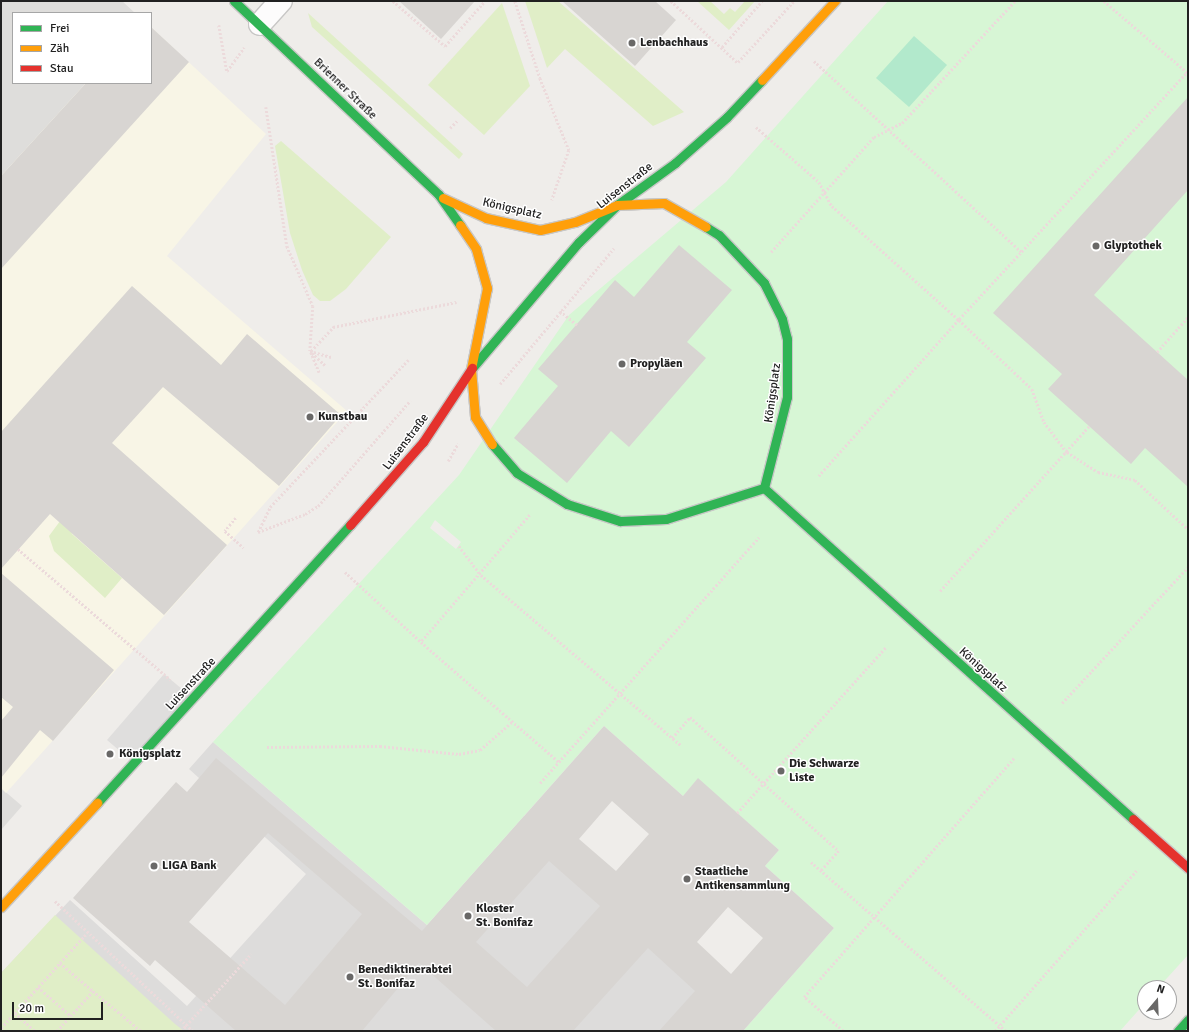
<!DOCTYPE html>
<html>
<head>
<meta charset="utf-8">
<style>
  body { margin:0 }
  #map { position:relative; width:1189px; height:1032px; overflow:hidden; background:#efedea; font-family:Signika,sans-serif }
  div>[style] { position:absolute }
  .residential>* { inset:0; background:#dedddb }
  .education>* { inset:0; background:#f8f5e6 }
  .religious>* { inset:0; background:#dddcdb }
  .grass>* { inset:0; background:#e0eec7 }
  .park>* { inset:0; background:#d7f6d5 }
  .pitch>* { inset:0; background:#b2e9cc }
  .parking>* { inset:0; background:#dfdedd }
  .building>* { inset:0; background:#d8d5d2 }
  .path>* { height:2.5px; margin-top:-1.25px; transform-origin:0; background:repeating-linear-gradient(90deg,#ecdadb 0 2px,transparent 0 4px) }
  .roads { filter:drop-shadow(1px 0 #c8c7c6) drop-shadow(-1px 0 #c8c7c6) drop-shadow(0 1px #c8c7c6) drop-shadow(0 -1px #c8c7c6) }
  .street>* { height:22px; margin:-11px; padding:0 11px; transform-origin:11px; border-radius:11px; background:#fdfcfc }
  .fast>* { height:9px; margin:-4.5px; padding:0 4.5px; transform-origin:4.5px; border-radius:4.5px; background:#30b455 }
  .slow>* { height:9px; margin:-4.5px; padding:0 4.5px; transform-origin:4.5px; border-radius:4.5px; background:#ff9f0a }
  .jam>* { height:9px; margin:-4.5px; padding:0 4.5px; transform-origin:4.5px; border-radius:4.5px; background:#e5322d }
  .dots>* { width:11px; height:11px; translate:-50% -50%; box-sizing:border-box; border:2px solid #fff; border-radius:50% }
  span { translate:-50% -50%; white-space:nowrap; text-align:center; line-height:1.15; -webkit-text-stroke:3px #fff; paint-order:stroke }
  .poi-label { font-size:12px; color:#212121; font-weight:700 }
  .left { translate:0 -50%; text-align:left }
  .street-label { font-size:12px; color:#212121 }
  .frame { position:absolute; inset:0; border:2px solid #212121; pointer-events:none }
  .legend { position:absolute; left:12px; top:12px; width:140px; height:72px; box-sizing:border-box; background:#fff; border:1px solid #a6a6a6; margin:0; padding:5px 7px; list-style:none; font-size:12px; color:#212121 }
  .legend li { display:flex; align-items:center; gap:8px; height:20px }
  .legend b { width:20px; border:1px solid #a6a6a6 }
  .north { position:absolute; left:1137px; top:980px; width:40px; height:40px; box-sizing:border-box; background:#fff; border:1px solid #a6a6a6; border-radius:50%; rotate:19deg; font-size:11px; font-weight:700; line-height:16px; text-align:center; color:#212121 }
  .north::after { content:''; display:block; margin:auto; width:14px; height:18px; background:#696867; clip-path:polygon(50% 0,100% 100%,50% 72%,0 100%) }
  .scale { position:absolute; left:12px; top:1002px; width:91px; height:18px; box-sizing:border-box; border:2px solid #212121; border-top:0; padding-left:5px; font-size:12px; line-height:14px; white-space:nowrap; color:#212121; -webkit-text-stroke:3px #fff; paint-order:stroke }
</style>
</head>
<body>
<div id="map">
  <div class="residential">
    <div style="clip-path:polygon(1px 1px,122px 1px,135px 13px,13px 13px,13px 83px,86px 83px,1px 176px)"></div>
    <div style="clip-path:polygon(1px 788px,22px 806px,1px 830px)"></div>
  </div>
  <div class="education">
    <div style="clip-path:polygon(151px 27px,266px 134px,167px 256px,347px 411px,6px 793px,1px 788px,1px 176px,86px 83px,151px 83px)"></div>
  </div>
  <div class="religious">
    <div style="clip-path:polygon(213px 742px,427px 925px,524px 816px,743px 1031px,1px 1031px,1px 973px,70px 900px,187px 1006px,306px 874px,189px 769px)"></div>
  </div>
  <div class="grass">
    <div style="clip-path:polygon(525px 1px,558px 1px,684px 112px,653px 126px,565px 49px,547px 68px)"></div>
    <div style="clip-path:polygon(697px 1px,710px 1px,724px 14px,730px 8px,735px 12px,745px 1px,755px 1px,729px 30px)"></div>
    <div style="clip-path:polygon(502px 3px,530px 86px,484px 135px,428px 85px)"></div>
    <div style="clip-path:polygon(308px 13px,463px 154px,459px 159px,312px 27px)"></div>
    <div style="clip-path:polygon(281px 141px,391px 237px,346px 289px,330px 301px,320px 301px,313px 295px,302px 270px,290px 233px,275px 146px)"></div>
    <div style="clip-path:polygon(66px 513px,72px 534px,122px 578px,105px 598px,54px 551px,49px 536px)"></div>
    <div style="clip-path:polygon(55px 915px,175px 1024px,184px 1031px,1px 1031px,1px 973px)"></div>
  </div>
  <div class="park">
    <div style="clip-path:polygon(evenodd,888px 1px,1188px 1px,1188px 955px,1158px 988px,1145px 988px,1145px 1003px,1120px 1031px,743px 1031px,834px 928px,765px 866px,779px 850px,698px 779px,683px 796px,604px 726px,427px 925px,213px 742px,459px 475px,569px 315px,726px 182px,888px 1px,435px 520px,461px 542px,456px 549px,430px 528px,435px 520px)"></div>
  </div>
  <div class="pitch">
    <div style="clip-path:polygon(914px 36px,947px 65px,909px 107px,876px 78px)"></div>
  </div>
  <div class="parking">
    <div style="clip-path:polygon(164px 674px,194px 699px,134px 763px,107px 740px)"></div>
  </div>
  <div class="building">
    <div style="clip-path:polygon(399px 1px,475px 1px,441px 39px)"></div>
    <div style="clip-path:polygon(562px 1px,655px 1px,676px 20px,635px 66px)"></div>
    <div style="clip-path:polygon(151px 27px,189px 62px,1px 269px,1px 176px,86px 83px,151px 83px)"></div>
    <div style="clip-path:polygon(1188px 97px,1188px 190px,1094px 295px,1188px 380px,1188px 487px,1145px 448px,1131px 464px,1048px 389px,1062px 374px,993px 313px)"></div>
    <div style="clip-path:polygon(679px 245px,732px 290px,687px 342px,706px 358px,629px 447px,611px 431px,567px 483px,514px 438px,558px 386px,538px 369px,615px 280px,634px 297px)"></div>
    <div style="clip-path:polygon(132px 286px,221px 365px,247px 334px,341px 415px,279px 486px,163px 387px,112px 443px,227px 545px,164px 615px,50px 514px,1px 569px,1px 432px)"></div>
    <div style="clip-path:polygon(1px 573px,114px 670px,53px 741px,40px 730px,1px 778px,1px 721px,13px 707px,1px 697px)"></div>
    <div style="clip-path:polygon(evenodd,604px 726px,683px 796px,698px 778px,779px 850px,765px 866px,834px 928px,743px 1031px,659px 1031px,695px 991px,648px 948px,573px 1031px,496px 1031px,419px 963px,362px 1031px,236px 1031px,155px 960px,150px 966px,73px 898px,176px 782px,187px 792px,216px 758px,422px 931px,604px 726px,612px 801px,649px 834px,616px 871px,579px 839px,612px 801px,604px 726px,268px 833px,362px 914px,285px 1005px,189px 922px,268px 833px,604px 726px,549px 861px,600px 906px,527px 987px,476px 942px,549px 861px,604px 726px,728px 907px,763px 938px,731px 974px,697px 942px,728px 907px)"></div>
  </div>
  <div class="path">
    <div style="left:393px;top:1px;width:69px;rotate:40.9deg"></div>
    <div style="left:445px;top:46px;width:60px;rotate:-48.4deg"></div>
    <div style="left:515px;top:1px;width:81px;rotate:72deg"></div>
    <div style="left:540px;top:78px;width:78px;rotate:68.1deg"></div>
    <div style="left:569px;top:150px;width:53px;rotate:108.8deg"></div>
    <div style="left:671px;top:1px;width:91px;rotate:42.8deg"></div>
    <div style="left:1104px;top:1px;width:111px;rotate:40.6deg"></div>
    <div style="left:219px;top:25px;width:48px;rotate:80.3deg"></div>
    <div style="left:722px;top:47px;width:61px;rotate:-49deg"></div>
    <div style="left:814px;top:61px;width:282px;rotate:42.6deg"></div>
    <div style="left:738px;top:62px;width:83px;rotate:-47.4deg"></div>
    <div style="left:227px;top:71px;width:29px;rotate:-54deg"></div>
    <div style="left:1186px;top:74px;width:335px;rotate:132.7deg"></div>
    <div style="left:959px;top:320px;width:100px;rotate:43.4deg"></div>
    <div style="left:1032px;top:389px;width:35px;rotate:70deg"></div>
    <div style="left:1044px;top:422px;width:38px;rotate:53deg"></div>
    <div style="left:1067px;top:452px;width:37px;rotate:33deg"></div>
    <div style="left:1098px;top:472px;width:38px;rotate:12deg"></div>
    <div style="left:1135px;top:480px;width:72px;rotate:42.8deg"></div>
    <div style="left:266px;top:107px;width:141px;rotate:81.4deg"></div>
    <div style="left:287px;top:246px;width:65px;rotate:66.6deg"></div>
    <div style="left:313px;top:306px;width:45px;rotate:93.8deg"></div>
    <div style="left:310px;top:351px;width:22px;rotate:16deg"></div>
    <div style="left:756px;top:127px;width:84px;rotate:41.1deg"></div>
    <div style="left:819px;top:182px;width:27px;rotate:62deg"></div>
    <div style="left:832px;top:206px;width:171px;rotate:41.9deg"></div>
    <div style="left:959px;top:320px;width:210px;rotate:131.9deg"></div>
    <div style="left:450px;top:128px;width:11px;rotate:-45deg"></div>
    <div style="left:771px;top:252px;width:154px;rotate:-48.2deg"></div>
    <div style="left:874px;top:137px;width:31px;rotate:-27deg"></div>
    <div style="left:902px;top:123px;width:166px;rotate:-47.2deg"></div>
    <div style="left:560px;top:311px;width:22px;rotate:39deg"></div>
    <div style="left:311px;top:351px;width:33px;rotate:-47deg"></div>
    <div style="left:333px;top:327px;width:126px;rotate:-11.4deg"></div>
    <div style="left:311px;top:352px;width:22px;rotate:68deg"></div>
    <div style="left:1157px;top:352px;width:47px;rotate:-48.5deg"></div>
    <div style="left:312px;top:353px;width:18px;rotate:43deg"></div>
    <div style="left:500px;top:384px;width:177px;rotate:-50deg"></div>
    <div style="left:448px;top:461px;width:20px;rotate:-60deg"></div>
    <div style="left:530px;top:515px;width:167px;rotate:130.6deg"></div>
    <div style="left:421px;top:642px;width:183px;rotate:41deg"></div>
    <div style="left:236px;top:518px;width:17px;rotate:130deg"></div>
    <div style="left:225px;top:531px;width:25px;rotate:42deg"></div>
    <div style="left:258px;top:532px;width:28px;rotate:-64deg"></div>
    <div style="left:270px;top:507px;width:202px;rotate:-46.8deg"></div>
    <div style="left:258px;top:532px;width:50px;rotate:-21deg"></div>
    <div style="left:305px;top:514px;width:15px;rotate:-32deg"></div>
    <div style="left:318px;top:506px;width:140px;rotate:-48.8deg"></div>
    <div style="left:459px;top:546px;width:36px;rotate:53deg"></div>
    <div style="left:481px;top:575px;width:262px;rotate:40.4deg"></div>
    <div style="left:18px;top:549px;width:201px;rotate:40.6deg"></div>
    <div style="left:345px;top:572px;width:103px;rotate:42.6deg"></div>
    <div style="left:940px;top:591px;width:222px;rotate:-47.9deg"></div>
    <div style="left:1062px;top:703px;width:185px;rotate:-47.2deg"></div>
    <div style="left:672px;top:738px;width:28px;rotate:-49deg"></div>
    <div style="left:690px;top:717px;width:200px;rotate:42deg"></div>
    <div style="left:839px;top:851px;width:27px;rotate:132deg"></div>
    <div style="left:267px;top:747px;width:113px;rotate:-0.5deg"></div>
    <div style="left:380px;top:746px;width:79px;rotate:5.8deg"></div>
    <div style="left:459px;top:754px;width:21px;rotate:-11deg"></div>
    <div style="left:480px;top:750px;width:44px;rotate:-41.3deg"></div>
    <div style="left:540px;top:783px;width:329px;rotate:-48.3deg"></div>
    <div style="left:737px;top:813px;width:224px;rotate:-48.1deg"></div>
    <div style="left:811px;top:862px;width:258px;rotate:40.9deg"></div>
    <div style="left:55px;top:901px;width:190px;rotate:43.3deg"></div>
    <div style="left:60px;top:963px;width:43px;rotate:40.3deg"></div>
    <div style="left:38px;top:987px;width:44px;rotate:41.3deg"></div>
    <div style="left:15px;top:1013px;width:27px;rotate:42deg"></div>
    <div style="left:1px;top:1028px;width:128px;rotate:-47.8deg"></div>
    <div style="left:57px;top:1031px;width:54px;rotate:-48deg"></div>
    <div style="left:93px;top:991px;width:62px;rotate:39.8deg"></div>
    <div style="left:181px;top:1031px;width:104px;rotate:-47.7deg"></div>
    <div style="left:843px;top:1031px;width:52px;rotate:-138.9deg"></div>
    <div style="left:804px;top:997px;width:318px;rotate:-48.7deg"></div>
    <div style="left:995px;top:1031px;width:216px;rotate:-48.6deg"></div>
  </div>
  <div class="roads">
    <div class="street">
      <div style="left:260px;top:24px;width:31px;rotate:-48deg"></div>
    </div>
    <div class="fast">
      <div style="left:234px;top:1px;width:282px;rotate:43.4deg"></div>
      <div style="left:439px;top:195px;width:37px;rotate:55deg"></div>
      <div style="left:706px;top:227px;width:15px;rotate:32deg"></div>
      <div style="left:719px;top:235px;width:66px;rotate:46.8deg"></div>
      <div style="left:764px;top:283px;width:40px;rotate:63.4deg"></div>
      <div style="left:782px;top:319px;width:21px;rotate:76deg"></div>
      <div style="left:787px;top:339px;width:58px;rotate:90deg"></div>
      <div style="left:787px;top:397px;width:94px;rotate:104.2deg"></div>
      <div style="left:472px;top:368px;width:165px;rotate:-49.7deg"></div>
      <div style="left:579px;top:242px;width:53px;rotate:-44.2deg"></div>
      <div style="left:617px;top:205px;width:72px;rotate:-35.9deg"></div>
      <div style="left:675px;top:163px;width:69px;rotate:-41.5deg"></div>
      <div style="left:727px;top:117px;width:51px;rotate:-46.6deg"></div>
      <div style="left:492px;top:444px;width:38px;rotate:49deg"></div>
      <div style="left:517px;top:473px;width:59px;rotate:31.8deg"></div>
      <div style="left:567px;top:504px;width:56px;rotate:17.8deg"></div>
      <div style="left:620px;top:521px;width:46px;rotate:-2.5deg"></div>
      <div style="left:666px;top:519px;width:103px;rotate:-17.6deg"></div>
      <div style="left:764px;top:488px;width:496px;rotate:41.9deg"></div>
      <div style="left:97px;top:803px;width:376px;rotate:-47.7deg"></div>
      <div style="left:1178px;top:1031px;width:15px;rotate:-48deg"></div>
    </div>
    <div class="slow">
      <div style="left:762px;top:80px;width:108px;rotate:-47.3deg"></div>
      <div style="left:443px;top:198px;width:47px;rotate:24.9deg"></div>
      <div style="left:486px;top:218px;width:55px;rotate:12.5deg"></div>
      <div style="left:540px;top:230px;width:36px;rotate:-13deg"></div>
      <div style="left:575px;top:222px;width:45px;rotate:-22deg"></div>
      <div style="left:617px;top:205px;width:47px;rotate:-2.4deg"></div>
      <div style="left:664px;top:203px;width:48px;rotate:29.7deg"></div>
      <div style="left:460px;top:225px;width:29px;rotate:56deg"></div>
      <div style="left:476px;top:249px;width:41px;rotate:74.2deg"></div>
      <div style="left:487px;top:288px;width:83px;rotate:101.2deg"></div>
      <div style="left:471px;top:369px;width:48px;rotate:85.2deg"></div>
      <div style="left:475px;top:417px;width:32px;rotate:58deg"></div>
      <div style="left:1px;top:907px;width:142px;rotate:-47.3deg"></div>
    </div>
    <div class="jam">
      <div style="left:350px;top:525px;width:111px;rotate:-48.7deg"></div>
      <div style="left:423px;top:442px;width:89px;rotate:-56.5deg"></div>
      <div style="left:1133px;top:819px;width:74px;rotate:41.7deg"></div>
    </div>
  </div>
  <div class="dots">
    <div style="left:632px;top:43px;background:#696867"></div>
    <div style="left:1096px;top:246px;background:#696867"></div>
    <div style="left:622px;top:364px;background:#696867"></div>
    <div style="left:310px;top:417px;background:#696867"></div>
    <div style="left:110px;top:754px;background:#696867"></div>
    <div style="left:781px;top:771px;background:#696867"></div>
    <div style="left:154px;top:866px;background:#696867"></div>
    <div style="left:687px;top:879px;background:#696867"></div>
    <div style="left:468px;top:916px;background:#696867"></div>
    <div style="left:350px;top:977px;background:#696867"></div>
  </div>
  <div class="poi-label">
    <span class="left" style="left:640px;top:43px">Lenbachhaus</span>
    <span class="left" style="left:1104px;top:246px">Glyptothek</span>
    <span class="left" style="left:630px;top:364px">Propyläen</span>
    <span class="left" style="left:318px;top:417px">Kunstbau</span>
    <span class="left" style="left:119px;top:754px">Königsplatz</span>
    <span class="left" style="left:789px;top:771px">Die Schwarze<br>Liste</span>
    <span class="left" style="left:162px;top:866px">LIGA Bank</span>
    <span class="left" style="left:695px;top:879px">Staatliche<br>Antikensammlung</span>
    <span class="left" style="left:476px;top:916px">Kloster<br>St. Bonifaz</span>
    <span class="left" style="left:358px;top:977px">Benediktinerabtei<br>St. Bonifaz</span>
  </div>
  <div class="street-label">
    <span style="left:345px;top:89px;rotate:44deg">Brienner Straße</span>
    <span style="left:625px;top:186px;rotate:-38deg">Luisenstraße</span>
    <span style="left:512px;top:209px;rotate:13deg">Königsplatz</span>
    <span style="left:773px;top:393px;rotate:-82deg">Königsplatz</span>
    <span style="left:406px;top:442px;rotate:-53deg">Luisenstraße</span>
    <span style="left:983px;top:670px;rotate:42deg">Königsplatz</span>
    <span style="left:191px;top:684px;rotate:-47deg">Luisenstraße</span>
  </div>
  <div class="frame"></div>
  <ul class="legend">
  <li><b style="height:5px;background:#30b455"></b>Frei</li>
  <li><b style="height:5px;background:#ff9f0a"></b>Zäh</li>
  <li><b style="height:5px;background:#e5322d"></b>Stau</li>
  </ul>
  <div class="north">N</div>
  <div class="scale">20 m</div>
</div>
</body>
</html>
